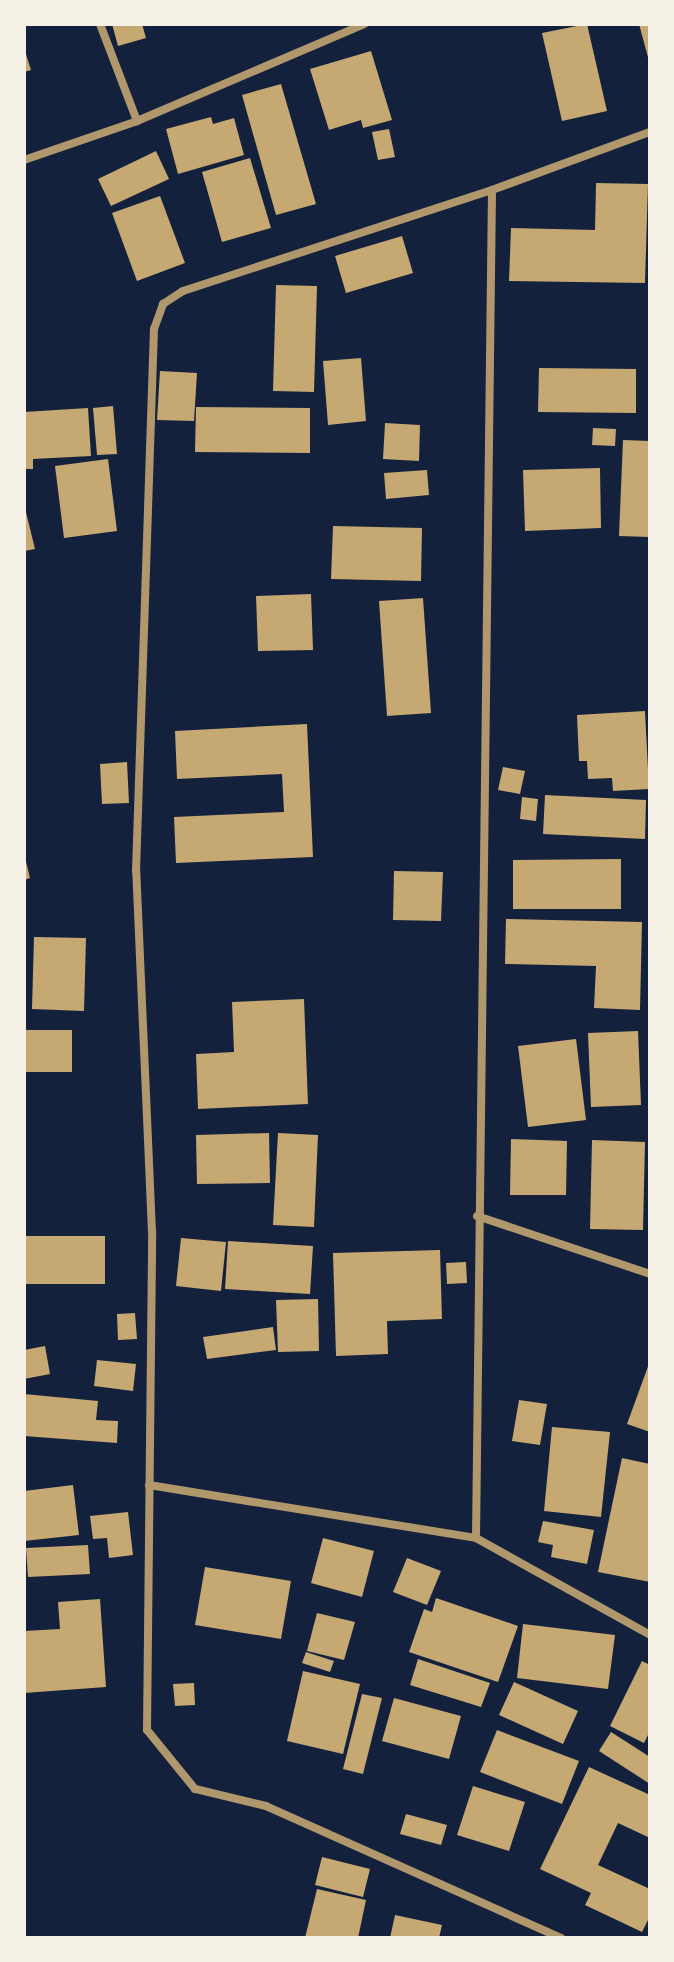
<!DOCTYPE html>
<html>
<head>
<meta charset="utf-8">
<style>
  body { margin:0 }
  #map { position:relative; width:674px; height:1962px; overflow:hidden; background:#14213d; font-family:Montserrat,sans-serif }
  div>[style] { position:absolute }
  .building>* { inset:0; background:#c6a872 }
  .minor>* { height:8px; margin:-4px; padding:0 4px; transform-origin:4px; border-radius:4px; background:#b1986c }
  span { translate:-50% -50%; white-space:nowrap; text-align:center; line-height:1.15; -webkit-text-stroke:7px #f6f1e7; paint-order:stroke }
  .frame { position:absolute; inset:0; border:26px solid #f6f1e7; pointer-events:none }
</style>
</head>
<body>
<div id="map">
  <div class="building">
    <div style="clip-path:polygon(112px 24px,142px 24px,146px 38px,118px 46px)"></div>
    <div style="clip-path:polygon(587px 24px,607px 111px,562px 121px,542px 33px)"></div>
    <div style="clip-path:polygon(639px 24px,650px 24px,650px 61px,649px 61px)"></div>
    <div style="clip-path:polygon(24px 48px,31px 70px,24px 72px)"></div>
    <div style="clip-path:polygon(371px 51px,392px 120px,363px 128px,361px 120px,329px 130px,310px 69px)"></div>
    <div style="clip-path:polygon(281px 84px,316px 204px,276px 215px,242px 95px)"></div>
    <div style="clip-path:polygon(211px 117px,213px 124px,234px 118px,244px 155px,178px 174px,166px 129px)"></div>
    <div style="clip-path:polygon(389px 129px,395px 157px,378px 160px,372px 132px)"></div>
    <div style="clip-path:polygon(156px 151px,169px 179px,111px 206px,98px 179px)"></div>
    <div style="clip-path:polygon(250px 158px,271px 228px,222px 242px,202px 172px)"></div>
    <div style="clip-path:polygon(596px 183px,648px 184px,645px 283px,509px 281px,511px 228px,595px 230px)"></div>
    <div style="clip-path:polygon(160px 196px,185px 263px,137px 281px,112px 213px)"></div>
    <div style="clip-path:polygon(402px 236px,413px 273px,346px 293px,335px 256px)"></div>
    <div style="clip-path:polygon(276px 285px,317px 286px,314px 392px,273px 391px)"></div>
    <div style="clip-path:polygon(361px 358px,366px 421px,328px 425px,323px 361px)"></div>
    <div style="clip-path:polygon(539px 368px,636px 369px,636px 413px,538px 412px)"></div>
    <div style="clip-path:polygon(160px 371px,197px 373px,194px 421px,157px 420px)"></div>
    <div style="clip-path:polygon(113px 406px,117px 454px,97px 455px,93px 408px)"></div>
    <div style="clip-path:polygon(196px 407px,310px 408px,310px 453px,195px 452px)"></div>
    <div style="clip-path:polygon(88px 408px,91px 456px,33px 459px,33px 469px,24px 469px,24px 412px)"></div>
    <div style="clip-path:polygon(385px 423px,420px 425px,419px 461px,383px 459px)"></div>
    <div style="clip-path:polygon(593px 428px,616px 429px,615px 446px,592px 445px)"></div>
    <div style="clip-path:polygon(623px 440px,650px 441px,649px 537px,619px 536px)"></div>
    <div style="clip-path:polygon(108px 459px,117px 531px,64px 538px,55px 466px)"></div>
    <div style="clip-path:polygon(600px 468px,601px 528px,525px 531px,523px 470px)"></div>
    <div style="clip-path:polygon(427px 470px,429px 495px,386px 499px,384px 473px)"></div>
    <div style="clip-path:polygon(24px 504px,35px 549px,24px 551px)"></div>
    <div style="clip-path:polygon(333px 526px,422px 528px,421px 581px,331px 579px)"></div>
    <div style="clip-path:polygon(311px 594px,313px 650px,258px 651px,256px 596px)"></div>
    <div style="clip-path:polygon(423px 598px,431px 713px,387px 716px,379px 601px)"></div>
    <div style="clip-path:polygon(645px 711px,649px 789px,613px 791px,612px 778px,588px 779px,587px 761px,579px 761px,577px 715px)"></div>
    <div style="clip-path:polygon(307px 724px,313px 857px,176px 863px,174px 817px,284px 812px,282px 774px,177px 779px,175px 731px)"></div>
    <div style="clip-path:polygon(127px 762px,129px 803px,102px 804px,100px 764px)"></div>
    <div style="clip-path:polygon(503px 767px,525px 771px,520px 794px,498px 790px)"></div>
    <div style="clip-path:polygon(545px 795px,646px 800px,645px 839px,543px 834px)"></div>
    <div style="clip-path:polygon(522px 797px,538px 799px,536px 821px,520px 819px)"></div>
    <div style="clip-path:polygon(24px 854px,30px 878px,24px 880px)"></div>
    <div style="clip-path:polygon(621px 859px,621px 909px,513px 909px,513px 860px)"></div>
    <div style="clip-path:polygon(394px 871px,443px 872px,441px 921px,393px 920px)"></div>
    <div style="clip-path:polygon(506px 919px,642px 922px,640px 1010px,594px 1008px,596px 966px,505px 964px)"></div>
    <div style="clip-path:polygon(34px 937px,86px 938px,84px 1011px,32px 1009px)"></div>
    <div style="clip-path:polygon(304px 999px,308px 1104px,198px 1109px,196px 1054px,234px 1052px,232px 1002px)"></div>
    <div style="clip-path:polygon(24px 1030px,72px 1030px,72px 1072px,24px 1072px)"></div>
    <div style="clip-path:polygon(638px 1031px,641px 1105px,591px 1107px,588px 1033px)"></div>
    <div style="clip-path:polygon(576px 1039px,586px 1120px,528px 1127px,518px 1046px)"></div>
    <div style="clip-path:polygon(269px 1133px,270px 1183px,197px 1184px,196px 1135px)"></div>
    <div style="clip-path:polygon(278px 1133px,318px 1135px,314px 1227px,273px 1225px)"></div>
    <div style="clip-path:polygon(511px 1139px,567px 1141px,566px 1195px,510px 1195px)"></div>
    <div style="clip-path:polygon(592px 1140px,645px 1142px,643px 1230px,590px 1229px)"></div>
    <div style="clip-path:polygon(24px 1236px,105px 1236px,105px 1284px,24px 1284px)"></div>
    <div style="clip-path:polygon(181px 1238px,226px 1242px,221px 1291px,176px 1286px)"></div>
    <div style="clip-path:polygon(228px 1241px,313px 1246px,310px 1294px,225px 1289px)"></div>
    <div style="clip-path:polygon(440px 1250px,442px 1319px,387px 1321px,388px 1354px,336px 1356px,333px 1253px)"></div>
    <div style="clip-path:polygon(466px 1262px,467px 1283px,447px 1284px,446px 1263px)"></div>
    <div style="clip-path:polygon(318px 1299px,319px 1351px,278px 1352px,276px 1300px)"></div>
    <div style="clip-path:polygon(135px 1313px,137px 1339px,118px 1340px,117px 1314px)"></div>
    <div style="clip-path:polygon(273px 1327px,276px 1350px,207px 1359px,203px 1337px)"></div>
    <div style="clip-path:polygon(45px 1346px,50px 1374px,24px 1379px,24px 1350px)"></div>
    <div style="clip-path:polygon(97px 1360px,136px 1364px,133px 1391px,94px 1386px)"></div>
    <div style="clip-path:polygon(650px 1361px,650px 1432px,627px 1424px)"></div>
    <div style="clip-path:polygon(24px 1394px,98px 1401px,96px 1420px,118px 1421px,117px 1443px,24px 1436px)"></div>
    <div style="clip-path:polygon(519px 1400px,547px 1404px,540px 1445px,512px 1441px)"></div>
    <div style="clip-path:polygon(552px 1427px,610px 1432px,601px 1517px,544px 1511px)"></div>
    <div style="clip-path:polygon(622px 1458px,650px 1464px,650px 1582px,598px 1572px)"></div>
    <div style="clip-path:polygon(73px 1485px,79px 1535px,24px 1541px,24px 1491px)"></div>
    <div style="clip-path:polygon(128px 1512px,133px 1555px,109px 1558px,107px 1538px,93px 1539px,90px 1516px)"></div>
    <div style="clip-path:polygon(543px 1521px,594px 1530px,587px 1564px,551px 1557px,553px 1545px,538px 1542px)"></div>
    <div style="clip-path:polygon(323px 1538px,374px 1551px,362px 1597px,311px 1583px)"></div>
    <div style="clip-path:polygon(88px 1545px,90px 1574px,28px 1577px,26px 1548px)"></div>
    <div style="clip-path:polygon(407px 1558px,441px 1571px,427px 1605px,393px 1592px)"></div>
    <div style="clip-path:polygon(205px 1567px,291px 1581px,281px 1639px,195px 1625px)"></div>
    <div style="clip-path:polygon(436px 1598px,518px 1626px,498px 1682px,409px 1652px,424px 1609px,432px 1612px)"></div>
    <div style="clip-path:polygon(100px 1599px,106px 1687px,24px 1693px,24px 1631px,60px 1629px,58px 1602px)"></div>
    <div style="clip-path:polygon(317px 1613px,355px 1622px,344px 1660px,307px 1651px)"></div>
    <div style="clip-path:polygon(523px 1624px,615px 1635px,608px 1689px,517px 1678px)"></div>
    <div style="clip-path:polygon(306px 1652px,334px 1661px,330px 1672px,302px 1663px)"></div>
    <div style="clip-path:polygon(418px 1659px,490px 1683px,481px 1707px,410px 1685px)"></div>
    <div style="clip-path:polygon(642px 1661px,650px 1665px,650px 1731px,644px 1743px,610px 1726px)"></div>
    <div style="clip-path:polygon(303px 1671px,360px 1684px,343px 1754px,287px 1741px)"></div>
    <div style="clip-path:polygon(514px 1682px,578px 1711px,563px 1744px,499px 1715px)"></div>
    <div style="clip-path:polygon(194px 1683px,195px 1705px,175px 1706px,173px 1684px)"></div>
    <div style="clip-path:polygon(362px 1694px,382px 1698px,363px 1774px,343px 1769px)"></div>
    <div style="clip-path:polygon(394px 1698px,461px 1716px,449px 1759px,382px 1741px)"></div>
    <div style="clip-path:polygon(497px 1730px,579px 1761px,562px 1804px,480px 1772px)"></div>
    <div style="clip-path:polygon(611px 1732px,650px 1757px,650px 1784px,599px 1751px)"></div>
    <div style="clip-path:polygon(589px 1767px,650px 1795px,650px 1838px,618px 1823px,598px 1865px,650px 1889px,650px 1916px,642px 1932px,585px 1905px,591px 1893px,540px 1869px)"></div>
    <div style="clip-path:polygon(473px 1786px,525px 1802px,509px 1851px,457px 1835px)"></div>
    <div style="clip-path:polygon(406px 1814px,447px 1825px,441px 1845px,400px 1834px)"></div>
    <div style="clip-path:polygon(322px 1857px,370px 1869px,363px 1897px,315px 1885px)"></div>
    <div style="clip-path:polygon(317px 1889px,366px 1900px,358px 1938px,305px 1938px)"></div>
    <div style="clip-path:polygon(395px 1915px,442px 1925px,439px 1938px,390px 1938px)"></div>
  </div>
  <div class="minor">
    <div style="left:100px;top:24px;width:104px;rotate:69.1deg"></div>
    <div style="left:24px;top:160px;width:120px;rotate:-19deg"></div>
    <div style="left:137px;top:121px;width:247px;rotate:-23.1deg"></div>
    <div style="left:477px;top:1216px;width:182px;rotate:18.5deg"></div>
    <div style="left:149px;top:1485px;width:331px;rotate:9.2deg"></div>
    <div style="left:476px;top:1538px;width:199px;rotate:29.1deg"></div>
    <div style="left:476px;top:1538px;width:1348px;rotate:-89.32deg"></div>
    <div style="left:561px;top:1938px;width:323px;rotate:-155.9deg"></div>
    <div style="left:266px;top:1806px;width:73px;rotate:-166.5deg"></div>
    <div style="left:195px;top:1789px;width:76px;rotate:-129.1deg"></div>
    <div style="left:147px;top:1730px;width:498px;rotate:-89.4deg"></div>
    <div style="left:152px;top:1232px;width:361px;rotate:-92.5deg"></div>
    <div style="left:136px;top:871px;width:542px;rotate:-88.1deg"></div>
    <div style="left:154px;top:329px;width:27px;rotate:-70deg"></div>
    <div style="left:163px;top:304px;width:24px;rotate:-33deg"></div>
    <div style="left:183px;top:291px;width:325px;rotate:-18.1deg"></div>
    <div style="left:492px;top:190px;width:168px;rotate:-20.2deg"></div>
  </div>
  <div class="frame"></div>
</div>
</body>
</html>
